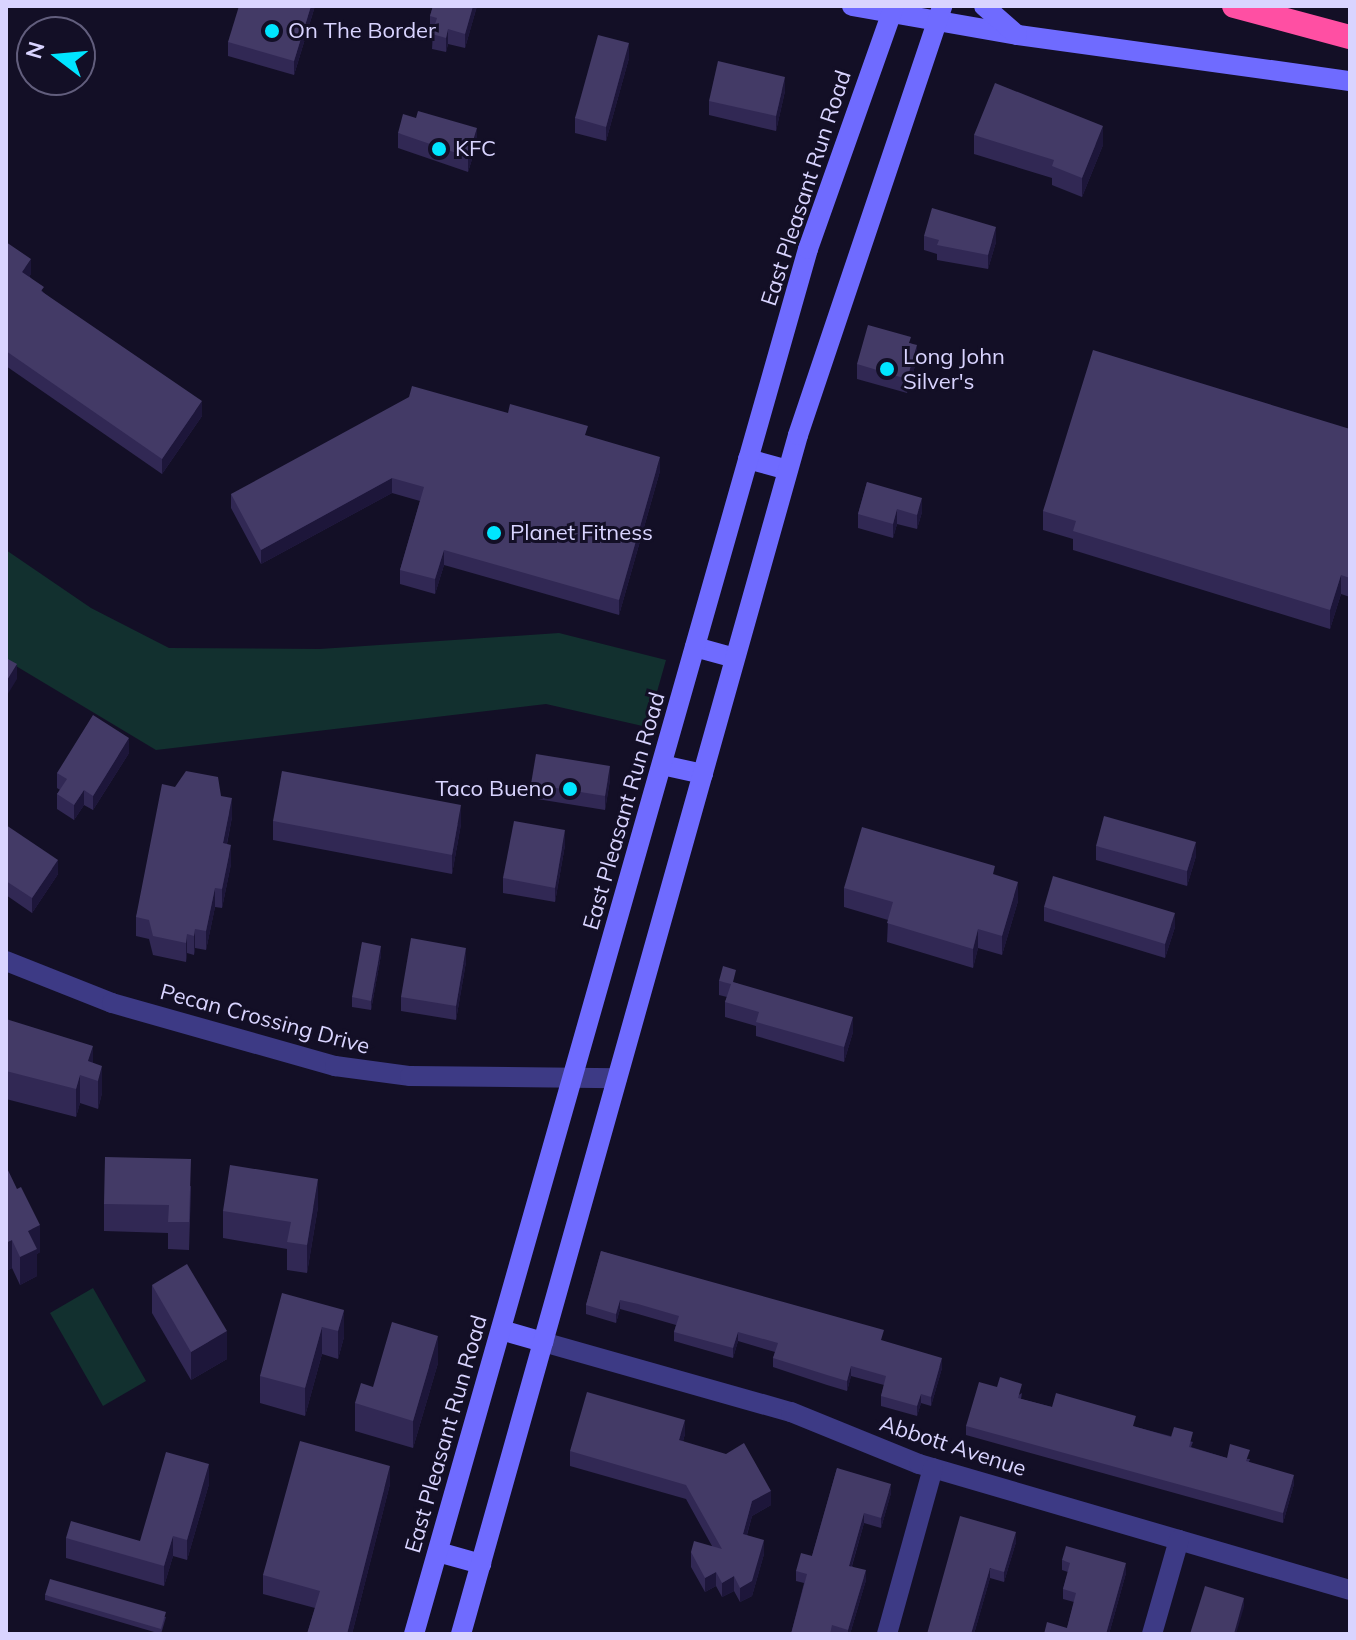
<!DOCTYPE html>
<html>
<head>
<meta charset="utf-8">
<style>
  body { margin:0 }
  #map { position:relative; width:1356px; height:1640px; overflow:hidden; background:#130f26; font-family:Mulish,sans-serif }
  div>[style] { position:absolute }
  .green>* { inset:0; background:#12302f }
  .minor>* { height:20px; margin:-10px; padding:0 10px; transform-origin:10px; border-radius:10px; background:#3d3a85 }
  .secondary>* { height:20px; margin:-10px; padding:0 10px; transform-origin:10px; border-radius:10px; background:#6f6bff }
  .motorway>* { height:24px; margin:-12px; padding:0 12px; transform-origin:12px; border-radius:12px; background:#ff4fa3 }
  .wall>* { inset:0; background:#312854 }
  .shaded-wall>* { inset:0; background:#1d163a }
  .building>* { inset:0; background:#433a66 }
  .dots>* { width:22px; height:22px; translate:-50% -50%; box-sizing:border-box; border:4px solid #130f26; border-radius:50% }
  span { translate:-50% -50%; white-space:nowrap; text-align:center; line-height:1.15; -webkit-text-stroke:6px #130f26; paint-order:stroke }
  .poi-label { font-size:22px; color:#d9d4ff }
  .left { translate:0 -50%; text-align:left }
  .right { translate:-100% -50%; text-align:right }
  .street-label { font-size:22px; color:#d9d4ff }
  .frame { position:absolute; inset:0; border:8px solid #d9d4ff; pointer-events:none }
  .north { position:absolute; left:16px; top:16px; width:80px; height:80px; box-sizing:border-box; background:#130f26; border:2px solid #625e7d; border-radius:50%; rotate:286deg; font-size:22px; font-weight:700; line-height:32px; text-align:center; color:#d9d4ff }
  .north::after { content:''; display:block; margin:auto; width:28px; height:36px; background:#00e5ff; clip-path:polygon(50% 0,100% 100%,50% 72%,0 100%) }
</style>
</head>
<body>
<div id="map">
  <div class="green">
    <div style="clip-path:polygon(6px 550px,91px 608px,169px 648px,320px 649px,559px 633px,666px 660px,647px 727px,546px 704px,156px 750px,6px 660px)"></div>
    <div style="clip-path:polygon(93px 1288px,146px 1381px,103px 1406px,50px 1313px)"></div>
  </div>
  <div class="minor">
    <div style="left:6px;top:961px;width:114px;rotate:21.6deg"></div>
    <div style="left:112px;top:1003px;width:232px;rotate:15.8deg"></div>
    <div style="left:335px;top:1066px;width:76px;rotate:7.6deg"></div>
    <div style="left:410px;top:1076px;width:207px;rotate:0.6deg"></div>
    <div style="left:543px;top:1342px;width:258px;rotate:15.8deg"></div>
    <div style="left:791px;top:1412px;width:138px;rotate:22.1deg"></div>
    <div style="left:919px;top:1464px;width:449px;rotate:16.3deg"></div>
    <div style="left:887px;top:1634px;width:172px;rotate:-74.5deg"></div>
    <div style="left:1152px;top:1634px;width:98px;rotate:-74deg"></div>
  </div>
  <div class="secondary">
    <div style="left:852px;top:6px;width:169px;rotate:9.9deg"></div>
    <div style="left:1018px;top:35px;width:335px;rotate:7.9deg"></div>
    <div style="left:984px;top:6px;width:44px;rotate:41.3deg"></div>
    <div style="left:748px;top:459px;width:41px;rotate:15.4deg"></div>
    <div style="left:695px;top:647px;width:41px;rotate:15.4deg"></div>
    <div style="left:662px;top:765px;width:42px;rotate:12.4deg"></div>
    <div style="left:501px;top:1330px;width:44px;rotate:15.9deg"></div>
    <div style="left:438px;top:1552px;width:45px;rotate:15.6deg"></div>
    <div style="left:414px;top:1634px;width:1440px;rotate:-74.12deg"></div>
    <div style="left:808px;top:249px;width:258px;rotate:-70.5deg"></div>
    <div style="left:461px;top:1634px;width:1245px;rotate:-74.3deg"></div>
    <div style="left:798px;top:435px;width:453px;rotate:-71.4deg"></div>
  </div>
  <div class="motorway">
    <div style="left:1234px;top:6px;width:120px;rotate:15deg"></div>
  </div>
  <div class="wall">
    <div style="clip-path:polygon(315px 6px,294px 75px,228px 56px,228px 42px)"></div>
    <div style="clip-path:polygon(433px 6px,477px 6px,465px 48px,448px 44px,446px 52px,432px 49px,433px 31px,430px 30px,430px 16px)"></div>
    <div style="clip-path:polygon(629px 58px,606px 141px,575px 133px,575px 118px)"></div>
    <div style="clip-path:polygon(785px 91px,776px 131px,709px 115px,709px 101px)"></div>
    <div style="clip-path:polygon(398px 133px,477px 143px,468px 172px,398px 148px)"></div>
    <div style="clip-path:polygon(974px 135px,1103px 145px,1082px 197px,1052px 185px,1052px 178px,974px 154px)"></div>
    <div style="clip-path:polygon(924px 236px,996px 242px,988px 269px,937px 260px,937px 254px,924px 250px)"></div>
    <div style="clip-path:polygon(6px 242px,31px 274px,29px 276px,44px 293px,202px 416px,162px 474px,6px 366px)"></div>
    <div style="clip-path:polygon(911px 343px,917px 359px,907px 393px,857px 379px,857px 364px)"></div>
    <div style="clip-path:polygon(1350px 429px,1350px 597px,1341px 594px,1330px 629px,1073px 550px,1073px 539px,1043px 530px,1043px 511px)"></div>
    <div style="clip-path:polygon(588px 436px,660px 471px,619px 615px,444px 565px,435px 594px,400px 584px,400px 570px,420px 501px,392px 493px,261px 564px,231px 508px,231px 494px)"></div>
    <div style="clip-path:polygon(867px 482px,922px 512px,917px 529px,897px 524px,893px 538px,858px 528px,858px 514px)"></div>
    <div style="clip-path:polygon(129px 753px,93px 810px,84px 805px,74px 820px,57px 809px,57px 794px,60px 790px,57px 788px,57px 773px)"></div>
    <div style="clip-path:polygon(610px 780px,605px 810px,531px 798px,531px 784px)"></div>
    <div style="clip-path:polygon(175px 787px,221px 796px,232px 817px,227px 844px,231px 864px,222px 908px,215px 907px,206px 950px,195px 948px,194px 955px,187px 953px,186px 962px,153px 955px,149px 939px,136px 936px,136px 917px)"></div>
    <div style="clip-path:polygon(273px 821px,461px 824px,452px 874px,273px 840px)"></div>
    <div style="clip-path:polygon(6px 825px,58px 874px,32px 913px,6px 895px)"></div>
    <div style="clip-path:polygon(565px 845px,555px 902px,503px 893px,503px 878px)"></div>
    <div style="clip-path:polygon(1096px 846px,1196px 856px,1187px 886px,1096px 860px)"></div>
    <div style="clip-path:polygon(995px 875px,1018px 901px,1002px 955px,978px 948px,973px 968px,887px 942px,888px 920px,844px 907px,844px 888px)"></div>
    <div style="clip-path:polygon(1044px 907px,1175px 927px,1165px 958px,1044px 921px)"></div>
    <div style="clip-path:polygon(381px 955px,371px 1010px,352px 1007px,352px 997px)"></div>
    <div style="clip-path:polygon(466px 962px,456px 1020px,401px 1011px,401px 997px)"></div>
    <div style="clip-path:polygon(719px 981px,736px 983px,853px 1032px,844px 1062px,756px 1036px,756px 1026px,725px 1017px,725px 1002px,727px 997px,719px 995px)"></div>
    <div style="clip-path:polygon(6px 1019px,93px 1063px,102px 1093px,98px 1109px,80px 1103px,76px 1117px,6px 1099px)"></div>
    <div style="clip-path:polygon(191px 1186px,189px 1250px,168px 1249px,168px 1233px,104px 1231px,104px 1204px)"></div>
    <div style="clip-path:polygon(17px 1189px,40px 1252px,37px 1254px,37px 1276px,20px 1285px,12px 1268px,6px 1271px)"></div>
    <div style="clip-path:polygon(318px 1207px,307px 1273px,287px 1270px,287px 1249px,223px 1238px,223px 1211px)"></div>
    <div style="clip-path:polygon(601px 1251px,883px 1341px,942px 1368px,931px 1406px,921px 1403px,917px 1416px,881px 1406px,881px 1396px,884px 1385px,851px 1376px,847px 1391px,827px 1385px,773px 1367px,773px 1358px,775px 1352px,738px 1341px,733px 1358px,674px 1341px,674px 1332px,676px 1325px,638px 1314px,620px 1309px,616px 1323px,586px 1314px,586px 1305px)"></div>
    <div style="clip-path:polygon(152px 1285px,227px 1359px,191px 1380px,152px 1313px)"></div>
    <div style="clip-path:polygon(344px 1310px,344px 1337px,338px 1359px,322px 1354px,305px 1416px,260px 1403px,260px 1376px)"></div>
    <div style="clip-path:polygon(438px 1363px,413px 1448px,355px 1431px,355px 1403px,373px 1387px)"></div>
    <div style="clip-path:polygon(1022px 1393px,1021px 1399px,1052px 1407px,1136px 1427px,1193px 1442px,1191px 1447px,1227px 1458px,1250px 1459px,1249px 1462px,1294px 1484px,1283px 1523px,966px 1435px,966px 1426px)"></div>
    <div style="clip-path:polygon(685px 1434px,683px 1441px,771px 1505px,752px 1516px,747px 1535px,764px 1554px,752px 1596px,740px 1602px,734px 1591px,722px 1597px,716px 1586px,705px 1592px,691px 1567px,691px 1552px,712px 1546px,686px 1499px,570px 1466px,570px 1451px)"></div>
    <div style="clip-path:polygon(837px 1468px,891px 1493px,881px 1528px,864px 1523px,852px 1566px,866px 1580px,850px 1634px,791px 1634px,804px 1583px,796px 1581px,796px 1571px,812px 1556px)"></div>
    <div style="clip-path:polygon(209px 1484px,187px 1560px,173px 1556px,164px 1586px,66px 1558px,66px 1538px,140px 1541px)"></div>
    <div style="clip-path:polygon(390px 1484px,352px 1634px,307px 1634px,315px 1608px,263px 1594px,263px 1575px)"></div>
    <div style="clip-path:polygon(1016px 1542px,1004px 1582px,990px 1578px,974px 1634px,927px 1634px)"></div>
    <div style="clip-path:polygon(1062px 1560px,1126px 1573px,1109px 1634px,1044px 1634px,1067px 1628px,1074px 1602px,1063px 1599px,1063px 1589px,1068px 1572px,1062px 1570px)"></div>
    <div style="clip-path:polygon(45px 1595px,166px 1617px,161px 1634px,45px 1600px)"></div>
  </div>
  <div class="shaded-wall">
    <div style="clip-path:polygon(311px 6px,315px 6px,294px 75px,294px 61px)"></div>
    <div style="clip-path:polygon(473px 6px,477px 6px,465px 48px,465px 34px)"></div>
    <div style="clip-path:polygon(448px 29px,448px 44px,446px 52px,446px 38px)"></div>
    <div style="clip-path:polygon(629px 43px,629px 58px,606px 141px,606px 127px)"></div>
    <div style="clip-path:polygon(785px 77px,785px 91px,776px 131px,776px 116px)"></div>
    <div style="clip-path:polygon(1103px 126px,1103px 145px,1082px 197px,1082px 178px)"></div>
    <div style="clip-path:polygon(477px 128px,477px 143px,468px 172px,468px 157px)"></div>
    <div style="clip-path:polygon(996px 227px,996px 242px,988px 269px,988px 255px)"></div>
    <div style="clip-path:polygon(31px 259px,31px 274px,22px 287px,22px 272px)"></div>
    <div style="clip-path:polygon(917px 345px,917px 359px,907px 393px,907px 379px)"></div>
    <div style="clip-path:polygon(202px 401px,202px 416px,162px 474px,162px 459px)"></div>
    <div style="clip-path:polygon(660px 457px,660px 471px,619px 615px,619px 600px)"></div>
    <div style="clip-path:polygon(392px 478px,392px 493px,261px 564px,261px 550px)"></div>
    <div style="clip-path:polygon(922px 498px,922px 512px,917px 529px,917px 515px)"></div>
    <div style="clip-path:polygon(897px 509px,897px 524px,893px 538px,893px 524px)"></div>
    <div style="clip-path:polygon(444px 550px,444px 565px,435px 594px,435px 579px)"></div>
    <div style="clip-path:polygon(1341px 575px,1341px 594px,1330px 629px,1330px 610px)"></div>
    <div style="clip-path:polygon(17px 664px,17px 679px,6px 697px,6px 682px)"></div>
    <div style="clip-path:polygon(129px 738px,129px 753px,93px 810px,93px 796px)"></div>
    <div style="clip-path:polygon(610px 766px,610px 780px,605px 810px,605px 796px)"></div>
    <div style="clip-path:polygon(84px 790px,84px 805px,74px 820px,74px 805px)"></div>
    <div style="clip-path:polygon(232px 798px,232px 817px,223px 862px,223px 843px)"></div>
    <div style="clip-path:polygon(461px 805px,461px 824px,452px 874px,452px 855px)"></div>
    <div style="clip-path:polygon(565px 830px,565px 845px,555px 902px,555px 888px)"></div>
    <div style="clip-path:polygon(1196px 842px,1196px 856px,1187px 886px,1187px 871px)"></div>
    <div style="clip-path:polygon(231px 845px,231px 864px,222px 908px,222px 889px)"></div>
    <div style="clip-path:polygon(58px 860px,58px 874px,32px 913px,32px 898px)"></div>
    <div style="clip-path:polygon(1018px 882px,1018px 901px,1002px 955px,1002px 936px)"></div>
    <div style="clip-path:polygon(215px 888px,215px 907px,206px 950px,206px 931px)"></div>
    <div style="clip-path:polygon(1175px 913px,1175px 927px,1165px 958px,1165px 944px)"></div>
    <div style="clip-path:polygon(195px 929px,195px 948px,194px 955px,194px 936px)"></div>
    <div style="clip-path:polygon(978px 929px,978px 948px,973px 968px,973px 949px)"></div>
    <div style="clip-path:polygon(187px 934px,187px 953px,186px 962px,186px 943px)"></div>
    <div style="clip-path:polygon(381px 946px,381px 955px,371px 1010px,371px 1001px)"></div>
    <div style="clip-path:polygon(466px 948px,466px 962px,456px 1020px,456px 1006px)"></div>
    <div style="clip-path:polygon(853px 1017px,853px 1032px,844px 1062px,844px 1047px)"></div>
    <div style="clip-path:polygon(93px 1046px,93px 1074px,88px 1061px)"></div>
    <div style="clip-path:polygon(102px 1066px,102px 1093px,98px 1109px,98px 1081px)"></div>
    <div style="clip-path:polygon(80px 1075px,80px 1103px,76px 1117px,76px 1089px)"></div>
    <div style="clip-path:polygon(318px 1179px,318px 1207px,307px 1273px,307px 1245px)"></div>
    <div style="clip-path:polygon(40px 1225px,40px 1252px,37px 1254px,37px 1276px,20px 1285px,20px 1257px,28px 1231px)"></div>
    <div style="clip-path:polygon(12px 1240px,12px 1268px,6px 1271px,6px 1243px)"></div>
    <div style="clip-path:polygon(620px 1300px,620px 1309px,616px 1323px,616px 1314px)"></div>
    <div style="clip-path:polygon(344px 1310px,344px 1337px,338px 1359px,338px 1331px)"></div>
    <div style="clip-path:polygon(322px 1327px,322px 1354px,305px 1416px,305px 1388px)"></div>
    <div style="clip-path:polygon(227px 1331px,227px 1359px,191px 1380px,191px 1352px)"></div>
    <div style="clip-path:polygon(738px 1332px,738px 1341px,733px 1358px,733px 1348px)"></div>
    <div style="clip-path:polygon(438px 1336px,438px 1363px,413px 1448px,413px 1421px)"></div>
    <div style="clip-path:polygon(942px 1358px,942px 1368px,931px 1406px,931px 1397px)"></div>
    <div style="clip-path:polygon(851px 1366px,851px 1376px,847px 1391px,847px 1381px)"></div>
    <div style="clip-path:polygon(921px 1394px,921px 1403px,917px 1416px,917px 1406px)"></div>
    <div style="clip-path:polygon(685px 1420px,685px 1434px,679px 1454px,679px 1440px)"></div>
    <div style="clip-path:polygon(7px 1445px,7px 1472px,6px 1476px,6px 1448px)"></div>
    <div style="clip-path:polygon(209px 1464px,209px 1484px,187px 1560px,187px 1540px)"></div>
    <div style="clip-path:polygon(390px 1466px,390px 1484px,352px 1634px,347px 1634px)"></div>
    <div style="clip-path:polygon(1294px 1475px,1294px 1484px,1283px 1523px,1283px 1513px)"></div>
    <div style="clip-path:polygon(891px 1484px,891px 1493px,881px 1528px,881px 1518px)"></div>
    <div style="clip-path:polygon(771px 1491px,771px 1505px,752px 1516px,743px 1548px,743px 1534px,752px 1501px)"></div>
    <div style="clip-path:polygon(864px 1513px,864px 1523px,849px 1575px,849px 1566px)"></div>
    <div style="clip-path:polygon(1016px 1532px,1016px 1542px,1004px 1582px,1004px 1572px)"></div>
    <div style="clip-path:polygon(173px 1536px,173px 1556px,164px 1586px,164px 1566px)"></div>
    <div style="clip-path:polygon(764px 1540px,764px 1554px,752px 1596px,740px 1602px,740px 1588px)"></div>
    <div style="clip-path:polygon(1126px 1563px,1126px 1573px,1109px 1634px,1106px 1634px)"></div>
    <div style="clip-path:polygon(990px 1568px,990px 1578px,974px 1634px,971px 1634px)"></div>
    <div style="clip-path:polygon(866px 1570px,866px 1580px,850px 1634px,848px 1634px,848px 1630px)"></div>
    <div style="clip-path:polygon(716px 1572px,716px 1586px,705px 1592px,705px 1578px)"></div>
    <div style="clip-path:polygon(734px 1576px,734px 1591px,722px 1597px,722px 1583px)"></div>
    <div style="clip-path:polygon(1244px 1598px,1244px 1607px,1236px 1634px,1234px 1634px)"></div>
  </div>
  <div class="building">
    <div style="clip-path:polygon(239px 6px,311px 6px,294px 61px,228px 42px)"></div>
    <div style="clip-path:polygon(433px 6px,473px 6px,465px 34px,448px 29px,446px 38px,432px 34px,437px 18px,430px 16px)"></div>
    <div style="clip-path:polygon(598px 35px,629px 43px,606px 127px,575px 118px)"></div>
    <div style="clip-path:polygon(718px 61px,785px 77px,776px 116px,709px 101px)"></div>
    <div style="clip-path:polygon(995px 83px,1103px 126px,1082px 178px,1052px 166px,1054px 160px,974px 135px)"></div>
    <div style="clip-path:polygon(418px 111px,477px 128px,468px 157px,398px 133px,403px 114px,416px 118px)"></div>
    <div style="clip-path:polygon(932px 208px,996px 227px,988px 255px,937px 245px,939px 240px,924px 236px)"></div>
    <div style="clip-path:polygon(6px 242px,31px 259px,22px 272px,44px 287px,41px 291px,202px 401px,162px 459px,6px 351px)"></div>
    <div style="clip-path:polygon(868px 325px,911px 337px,909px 343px,917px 345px,907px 379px,857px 364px)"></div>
    <div style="clip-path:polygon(1093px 350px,1350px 429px,1350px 578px,1341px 575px,1330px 610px,1073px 531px,1076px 521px,1043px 511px)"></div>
    <div style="clip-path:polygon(412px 386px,508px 413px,510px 404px,588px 426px,585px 435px,660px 457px,619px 600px,444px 550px,435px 579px,400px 570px,424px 487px,392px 478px,261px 550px,231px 494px,409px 397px)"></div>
    <div style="clip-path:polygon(867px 482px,922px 498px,917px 515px,897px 509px,893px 524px,858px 514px)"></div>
    <div style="clip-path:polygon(6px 658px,17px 664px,6px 682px)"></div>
    <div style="clip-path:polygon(93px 715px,129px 738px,93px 796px,84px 790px,74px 805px,57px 794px,67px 779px,57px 773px)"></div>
    <div style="clip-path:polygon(536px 754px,610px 766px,605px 796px,531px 784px)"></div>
    <div style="clip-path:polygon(186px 771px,218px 777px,221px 796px,232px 798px,223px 843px,231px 845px,222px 889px,215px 888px,206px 931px,195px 929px,194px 936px,187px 934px,186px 943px,153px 936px,149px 920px,136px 917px,162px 784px,175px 787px)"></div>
    <div style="clip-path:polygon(282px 771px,461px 805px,452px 855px,273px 821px)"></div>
    <div style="clip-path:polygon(1104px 816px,1196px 842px,1187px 871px,1096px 846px)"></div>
    <div style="clip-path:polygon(514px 821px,565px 830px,555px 888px,503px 878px)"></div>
    <div style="clip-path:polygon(6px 825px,58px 860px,32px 898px,6px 881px)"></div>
    <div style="clip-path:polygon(862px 827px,995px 866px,993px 874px,1018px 882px,1002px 936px,978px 929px,973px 949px,887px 923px,893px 902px,844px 888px)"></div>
    <div style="clip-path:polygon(1053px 876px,1175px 913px,1165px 944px,1044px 907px)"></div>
    <div style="clip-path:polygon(411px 938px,466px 948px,456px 1006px,401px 997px)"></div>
    <div style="clip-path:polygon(362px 942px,381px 946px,371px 1001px,352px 997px)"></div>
    <div style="clip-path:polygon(723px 966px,736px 970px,733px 982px,853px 1017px,844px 1047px,756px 1022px,759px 1012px,725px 1002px,731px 984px,719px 981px)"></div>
    <div style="clip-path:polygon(6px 1019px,93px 1046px,88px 1061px,102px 1066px,98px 1081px,80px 1075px,76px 1089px,6px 1071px)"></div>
    <div style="clip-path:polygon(105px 1157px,191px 1159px,189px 1222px,168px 1222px,169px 1205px,104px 1204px)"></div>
    <div style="clip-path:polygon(230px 1165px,318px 1179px,307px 1245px,287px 1242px,291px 1222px,223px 1211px)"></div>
    <div style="clip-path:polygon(6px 1166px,17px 1189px,21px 1187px,40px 1225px,28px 1231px,37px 1249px,20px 1257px,12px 1240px,6px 1243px)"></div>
    <div style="clip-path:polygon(601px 1251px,884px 1330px,881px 1340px,942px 1358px,931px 1397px,921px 1394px,917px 1406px,881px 1396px,886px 1376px,851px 1366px,847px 1381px,827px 1375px,773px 1358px,778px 1343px,738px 1332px,733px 1348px,674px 1332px,679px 1316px,638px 1304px,620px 1300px,616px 1314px,586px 1305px)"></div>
    <div style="clip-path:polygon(187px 1264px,227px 1331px,191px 1352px,152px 1285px)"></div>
    <div style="clip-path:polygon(282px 1293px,344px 1310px,338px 1331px,322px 1327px,305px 1388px,260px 1376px)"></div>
    <div style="clip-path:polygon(392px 1322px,438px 1336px,413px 1421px,355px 1403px,361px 1383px,373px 1387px)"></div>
    <div style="clip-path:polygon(1000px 1377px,1022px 1384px,1018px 1398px,1052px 1407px,1056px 1393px,1136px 1416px,1133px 1426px,1171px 1437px,1174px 1427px,1193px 1432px,1189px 1447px,1227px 1458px,1230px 1444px,1250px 1450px,1246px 1461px,1294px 1475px,1283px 1513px,966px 1426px,979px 1382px,997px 1387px)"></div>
    <div style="clip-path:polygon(587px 1392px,685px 1420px,679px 1440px,726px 1454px,744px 1443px,771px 1491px,752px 1501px,743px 1534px,764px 1540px,752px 1581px,740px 1588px,734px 1576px,722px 1583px,716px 1572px,705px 1578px,691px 1552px,694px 1541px,722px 1549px,686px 1485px,570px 1451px)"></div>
    <div style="clip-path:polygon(300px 1441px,390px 1466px,347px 1634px,307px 1634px,320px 1591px,263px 1575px)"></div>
    <div style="clip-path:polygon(166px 1452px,209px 1464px,187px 1540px,173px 1536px,164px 1566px,66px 1538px,71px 1521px,140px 1541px)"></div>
    <div style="clip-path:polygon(837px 1468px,891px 1484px,881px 1518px,864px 1513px,849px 1566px,866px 1570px,848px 1630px,832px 1625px,830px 1634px,791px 1634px,807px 1574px,796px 1571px,801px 1553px,812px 1556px)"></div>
    <div style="clip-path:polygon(960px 1516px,1016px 1532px,1004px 1572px,990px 1568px,971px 1634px,927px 1634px)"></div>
    <div style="clip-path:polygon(1066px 1546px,1126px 1563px,1106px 1634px,1044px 1634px,1047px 1622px,1067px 1628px,1076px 1593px,1063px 1589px,1070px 1563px,1062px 1560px)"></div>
    <div style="clip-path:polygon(50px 1579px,166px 1612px,161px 1629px,45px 1595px)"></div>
    <div style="clip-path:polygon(1205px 1586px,1244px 1598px,1234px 1634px,1190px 1634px)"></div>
  </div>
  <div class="dots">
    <div style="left:272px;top:31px;background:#00e5ff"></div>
    <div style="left:439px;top:149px;background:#00e5ff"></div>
    <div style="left:887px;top:369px;background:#00e5ff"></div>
    <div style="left:494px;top:533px;background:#00e5ff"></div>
    <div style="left:570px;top:789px;background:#00e5ff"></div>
  </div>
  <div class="poi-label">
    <span class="left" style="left:288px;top:31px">On The Border</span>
    <span class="left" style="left:455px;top:149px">KFC</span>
    <span class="left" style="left:903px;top:369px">Long John<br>Silver's</span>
    <span class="left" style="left:510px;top:533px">Planet Fitness</span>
    <span class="right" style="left:554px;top:789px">Taco Bueno</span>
  </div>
  <div class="street-label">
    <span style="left:806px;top:188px;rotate:-72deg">East Pleasant Run Road</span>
    <span style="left:624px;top:811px;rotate:-74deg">East Pleasant Run Road</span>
    <span style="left:265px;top:1019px;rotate:15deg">Pecan Crossing Drive</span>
    <span style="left:446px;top:1434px;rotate:-74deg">East Pleasant Run Road</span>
    <span style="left:953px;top:1446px;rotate:18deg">Abbott Avenue</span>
  </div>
  <div class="frame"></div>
  <div class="north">N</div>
</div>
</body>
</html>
